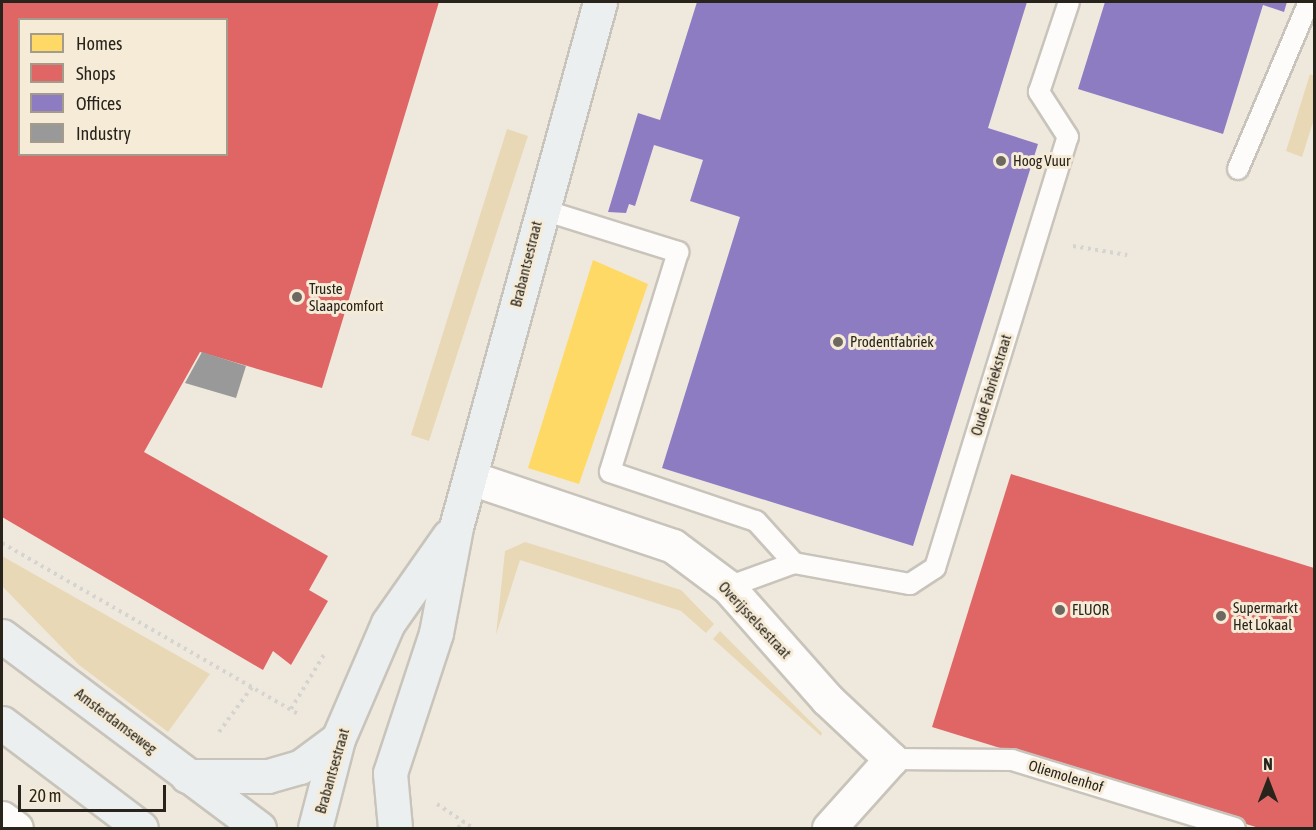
<!DOCTYPE html>
<html>
<head>
<meta charset="utf-8">
<style>
  body { margin:0 }
  #map { position:relative; width:1316px; height:830px; overflow:hidden; background:#efe9dd; font-family:"Asap Condensed",sans-serif }
  div>[style] { position:absolute }
  .green>* { inset:0; background:#e9d8b5 }
  .homes>* { inset:0; background:#ffd966 }
  .shops>* { inset:0; background:#e06666 }
  .offices>* { inset:0; background:#8e7cc3 }
  .industry>* { inset:0; background:#999 }
  .path>* { height:4px; margin-top:-2px; transform-origin:0; background:repeating-linear-gradient(90deg,#d6d4d0 0 3px,transparent 0 7.5px) }
  .roads { filter:drop-shadow(2px 0 #c9c4bb) drop-shadow(-2px 0 #c9c4bb) drop-shadow(0 2px #c9c4bb) drop-shadow(0 -2px #c9c4bb) }
  .lane>* { height:20px; margin:-10px; padding:0 10px; transform-origin:10px; border-radius:10px; background:#fdfcfa }
  .street>* { height:33px; margin:-16.5px; padding:0 16.5px; transform-origin:16.5px; border-radius:16.5px; background:#fdfcfa }
  .secondary>* { height:33px; margin:-16.5px; padding:0 16.5px; transform-origin:16.5px; border-radius:16.5px; background:#ebefef }
  .dots>* { width:16px; height:16px; translate:-50% -50%; box-sizing:border-box; border:3px solid #f6ebd6; border-radius:50% }
  span { translate:-50% -50%; white-space:nowrap; text-align:center; line-height:1.15; -webkit-text-stroke:6px #f6ebd6; paint-order:stroke }
  .poi-label { font-size:15px; color:#28241c }
  .left { translate:0 -50%; text-align:left }
  .street-label { font-size:15px; color:#28241c }
  .frame { position:absolute; inset:0; border:3px solid #28241c; pointer-events:none }
  .legend { position:absolute; left:18px; top:18px; width:210px; height:138px; box-sizing:border-box; background:#f6ebd6; border:2px solid #a49b8c; margin:0; padding:8px 10px; list-style:none; font-size:18px; color:#28241c }
  .legend li { display:flex; align-items:center; gap:12px; height:30px }
  .legend b { width:30px; border:2px solid #a49b8c }
  .north { position:absolute; left:1238px; top:752px; width:60px; height:60px; -webkit-text-stroke:4px #f6ebd6; paint-order:stroke; rotate:0deg; font-size:16px; font-weight:700; line-height:24px; text-align:center; color:#28241c }
  .north::after { content:''; display:block; margin:auto; width:21px; height:27px; background:#28241c; clip-path:polygon(50% 0,100% 100%,50% 72%,0 100%) }
  .scale { position:absolute; left:18px; top:785px; width:148px; height:27px; box-sizing:border-box; border:3px solid #28241c; border-top:0; padding-left:8px; font-size:18px; line-height:21px; white-space:nowrap; color:#28241c; -webkit-text-stroke:4px #f6ebd6; paint-order:stroke }
</style>
</head>
<body>
<div id="map">
  <div class="green">
    <div style="clip-path:polygon(1310px 74px,1314px 76px,1314px 119px,1302px 157px,1286px 151px)"></div>
    <div style="clip-path:polygon(507px 129px,528px 136px,429px 441px,411px 435px)"></div>
    <div style="clip-path:polygon(525px 542px,681px 590px,714px 624px,706px 633px,681px 611px,520px 560px,496px 635px,505px 551px)"></div>
    <div style="clip-path:polygon(2px 556px,210px 674px,168px 732px,79px 665px,2px 586px)"></div>
    <div style="clip-path:polygon(720px 631px,822px 733px,821px 736px,713px 639px)"></div>
  </div>
  <div class="homes">
    <div style="clip-path:polygon(593px 260px,648px 284px,579px 484px,528px 468px)"></div>
  </div>
  <div class="shops">
    <div style="clip-path:polygon(evenodd,2px 2px,439px 2px,322px 388px,200px 352px,144px 452px,328px 556px,309px 590px,328px 601px,291px 665px,273px 651px,263px 670px,2px 517px,2px 2px,20px 20px,226px 20px,226px 154px,20px 154px,20px 20px)"></div>
    <div style="clip-path:polygon(1011px 474px,1314px 568px,1314px 828px,1259px 828px,932px 727px)"></div>
  </div>
  <div class="offices">
    <div style="clip-path:polygon(697px 2px,1027px 2px,988px 128px,1038px 144px,913px 546px,662px 468px,740px 217px,690px 201px,703px 160px,654px 145px,635px 206px,629px 204px,626px 213px,608px 212px,638px 113px,660px 120px)"></div>
    <div style="clip-path:polygon(1105px 2px,1287px 2px,1284px 12px,1263px 5px,1223px 134px,1078px 89px)"></div>
  </div>
  <div class="industry">
    <div style="clip-path:polygon(202px 352px,246px 366px,236px 398px,185px 383px)"></div>
  </div>
  <div class="path">
    <div style="left:1073px;top:246px;width:55px;rotate:9.5deg"></div>
    <div style="left:2px;top:543px;width:344px;rotate:30deg"></div>
    <div style="left:291px;top:709px;width:66px;rotate:-58.7deg"></div>
    <div style="left:219px;top:732px;width:56px;rotate:-53.7deg"></div>
    <div style="left:437px;top:804px;width:43px;rotate:33.7deg"></div>
    <div style="left:458px;top:828px;width:9px;rotate:-49deg"></div>
  </div>
  <div class="roads">
    <div class="lane">
      <div style="left:1238px;top:169px;width:181px;rotate:-67deg"></div>
      <div style="left:540px;top:209px;width:145px;rotate:17.3deg"></div>
      <div style="left:678px;top:252px;width:230px;rotate:107.2deg"></div>
      <div style="left:610px;top:472px;width:154px;rotate:18.6deg"></div>
      <div style="left:756px;top:521px;width:57px;rotate:47.9deg"></div>
      <div style="left:728px;top:587px;width:70px;rotate:-20deg"></div>
      <div style="left:794px;top:563px;width:118px;rotate:10.3deg"></div>
      <div style="left:910px;top:584px;width:30px;rotate:-33deg"></div>
      <div style="left:935px;top:568px;width:451px;rotate:-72.9deg"></div>
      <div style="left:1068px;top:137px;width:54px;rotate:-122.8deg"></div>
      <div style="left:1039px;top:92px;width:95px;rotate:-71.6deg"></div>
      <div style="left:891px;top:759px;width:121px;rotate:0.5deg"></div>
      <div style="left:1012px;top:760px;width:233px;rotate:17deg"></div>
    </div>
    <div class="street">
      <div style="left:471px;top:478px;width:213px;rotate:18.6deg"></div>
      <div style="left:673px;top:546px;width:69px;rotate:36.7deg"></div>
      <div style="left:728px;top:587px;width:149px;rotate:48.5deg"></div>
      <div style="left:827px;top:699px;width:88px;rotate:43.2deg"></div>
      <div style="left:891px;top:759px;width:93px;rotate:131.9deg"></div>
      <div style="left:2px;top:818px;width:17px;rotate:36deg"></div>
    </div>
    <div class="secondary">
      <div style="left:2px;top:636px;width:321px;rotate:36.8deg"></div>
      <div style="left:2px;top:723px;width:174px;rotate:37.1deg"></div>
      <div style="left:187px;top:776px;width:81px"></div>
      <div style="left:268px;top:776px;width:33px;rotate:-16deg"></div>
      <div style="left:300px;top:767px;width:47px;rotate:-36.4deg"></div>
      <div style="left:315px;top:828px;width:92px;rotate:-75.5deg"></div>
      <div style="left:338px;top:739px;width:126px;rotate:-66.7deg"></div>
      <div style="left:388px;top:623px;width:106px;rotate:-55deg"></div>
      <div style="left:395px;top:828px;width:55px;rotate:-95.2deg"></div>
      <div style="left:390px;top:773px;width:147px;rotate:-71.8deg"></div>
      <div style="left:436px;top:633px;width:108px;rotate:-79.3deg"></div>
      <div style="left:456px;top:527px;width:544px;rotate:-74.66deg"></div>
    </div>
  </div>
  <div class="dots">
    <div style="left:1001px;top:161px;background:#6e6960"></div>
    <div style="left:297px;top:297px;background:#6e6960"></div>
    <div style="left:838px;top:342px;background:#6e6960"></div>
    <div style="left:1060px;top:610px;background:#6e6960"></div>
    <div style="left:1221px;top:616px;background:#6e6960"></div>
  </div>
  <div class="poi-label">
    <span class="left" style="left:1013px;top:161px">Hoog Vuur</span>
    <span class="left" style="left:309px;top:297px">Truste<br>Slaapcomfort</span>
    <span class="left" style="left:850px;top:342px">Prodentfabriek</span>
    <span class="left" style="left:1233px;top:616px">Supermarkt<br>Het Lokaal</span>
    <span class="left" style="left:1072px;top:610px">FLUOR</span>
  </div>
  <div class="street-label">
    <span style="left:526px;top:264px;rotate:-76deg">Brabantsestraat</span>
    <span style="left:991px;top:385px;rotate:-73deg">Oude Fabriekstraat</span>
    <span style="left:755px;top:620px;rotate:47deg">Overijsselsestraat</span>
    <span style="left:116px;top:721px;rotate:37deg">Amsterdamseweg</span>
    <span style="left:332px;top:771px;rotate:-74deg">Brabantsestraat</span>
    <span style="left:1066px;top:776px;rotate:17deg">Oliemolenhof</span>
  </div>
  <div class="frame"></div>
  <ul class="legend">
  <li><b style="height:16px;background:#ffd966"></b>Homes</li>
  <li><b style="height:16px;background:#e06666"></b>Shops</li>
  <li><b style="height:16px;background:#8e7cc3"></b>Offices</li>
  <li><b style="height:16px;background:#999"></b>Industry</li>
  </ul>
  <div class="north">N</div>
  <div class="scale">20 m</div>
</div>
</body>
</html>
